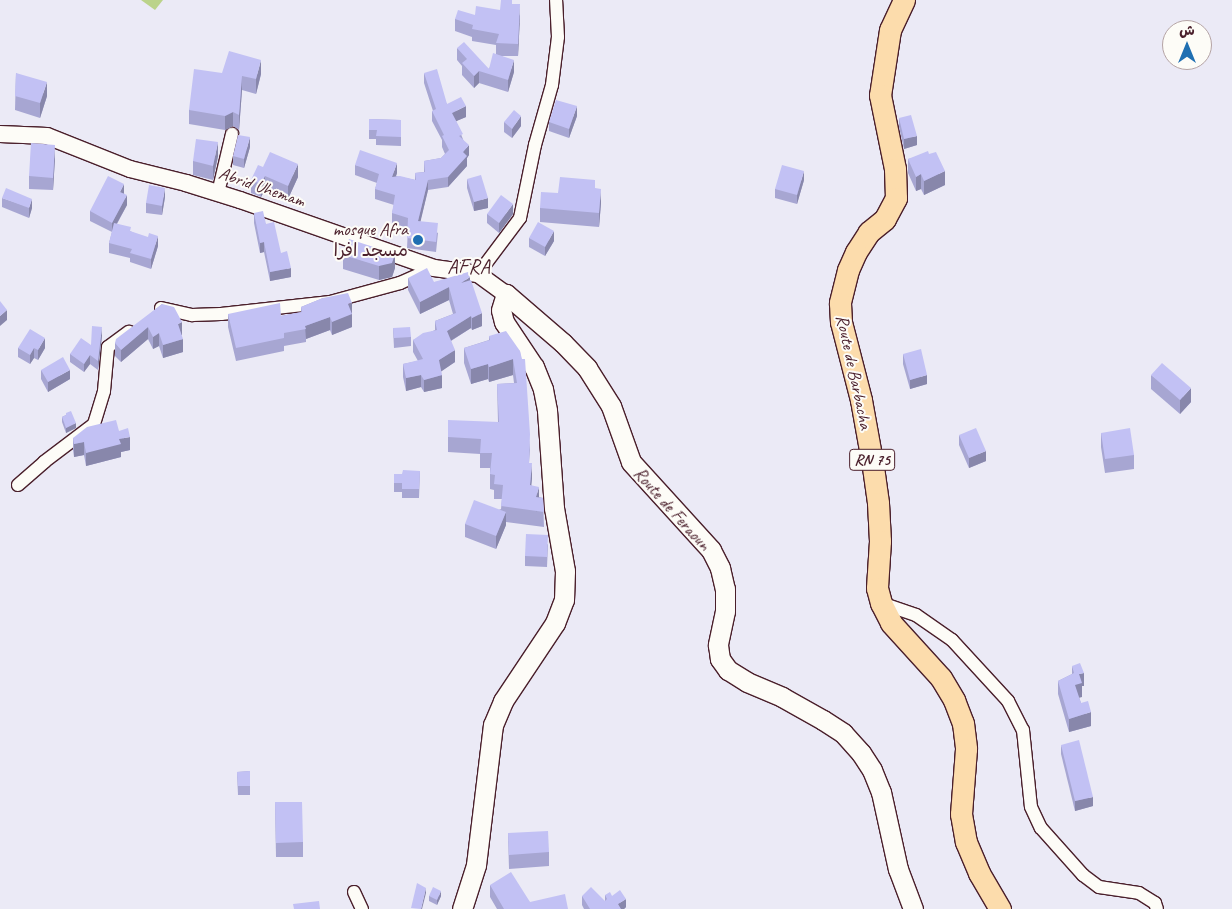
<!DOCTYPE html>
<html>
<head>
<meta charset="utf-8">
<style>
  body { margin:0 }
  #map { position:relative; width:1232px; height:909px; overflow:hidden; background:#ebeaf6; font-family:Caveat,"Playpen Sans Arabic",sans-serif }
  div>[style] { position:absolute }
  .green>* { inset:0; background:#bbd38a }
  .roads { filter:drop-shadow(1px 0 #4a1f2b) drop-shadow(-1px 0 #4a1f2b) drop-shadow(0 1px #4a1f2b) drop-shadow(0 -1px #4a1f2b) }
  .minor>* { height:12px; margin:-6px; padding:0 6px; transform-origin:6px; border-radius:6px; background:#fdfcf7 }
  .tertiary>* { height:16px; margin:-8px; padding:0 8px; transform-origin:8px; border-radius:8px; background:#fdfcf7 }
  .secondary>* { height:19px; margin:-9.5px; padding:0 9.5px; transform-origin:9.5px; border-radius:9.5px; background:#fdfcf7 }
  .primary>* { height:21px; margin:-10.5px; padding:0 10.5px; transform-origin:10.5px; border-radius:10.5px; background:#fcdcac }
  .wall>* { inset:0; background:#a7a6d2 }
  .shaded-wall>* { inset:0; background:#8887ab }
  .building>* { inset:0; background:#c2c1f4 }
  .dots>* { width:14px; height:14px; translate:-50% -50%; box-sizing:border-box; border:2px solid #fdfcf7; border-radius:50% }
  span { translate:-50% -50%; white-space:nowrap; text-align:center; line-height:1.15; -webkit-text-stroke:4px #fdfcf7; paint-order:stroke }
  .shield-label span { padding:1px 4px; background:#fdfcf7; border:1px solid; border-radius:4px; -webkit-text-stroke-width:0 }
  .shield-label { font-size:16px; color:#4a1f2b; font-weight:700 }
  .street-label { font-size:18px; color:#4a1f2b }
  .poi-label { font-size:18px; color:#4a1f2b }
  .right { translate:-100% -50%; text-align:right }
  .quarter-label { font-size:20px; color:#4a1f2b; letter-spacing:1px }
  .north { position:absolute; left:1162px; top:20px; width:50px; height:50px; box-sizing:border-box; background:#fdfcf7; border:1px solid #b5a4a5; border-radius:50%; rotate:0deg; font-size:14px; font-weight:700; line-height:20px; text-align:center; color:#4a1f2b }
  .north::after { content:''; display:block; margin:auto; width:18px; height:22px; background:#1f6fb2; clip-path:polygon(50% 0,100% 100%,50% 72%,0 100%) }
</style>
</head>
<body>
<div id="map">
  <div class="green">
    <div style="clip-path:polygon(141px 0,163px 0,155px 10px)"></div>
  </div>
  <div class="roads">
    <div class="minor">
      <div style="left:218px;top:193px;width:61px;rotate:-76.7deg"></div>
      <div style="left:478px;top:274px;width:70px;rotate:-53.1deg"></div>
      <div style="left:520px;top:218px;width:75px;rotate:-78.4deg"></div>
      <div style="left:535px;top:145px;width:62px;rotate:-74.2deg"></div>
      <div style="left:552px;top:85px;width:48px;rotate:-82.9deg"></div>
      <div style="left:558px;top:37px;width:37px;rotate:-93deg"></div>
      <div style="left:161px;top:308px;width:32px;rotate:13deg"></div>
      <div style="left:192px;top:315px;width:29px;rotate:-2deg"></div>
      <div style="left:221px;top:314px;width:110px;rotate:-6.3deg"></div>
      <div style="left:330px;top:302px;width:73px;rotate:-15.2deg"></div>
      <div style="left:400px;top:283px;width:24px;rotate:-24deg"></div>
      <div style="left:18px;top:485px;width:35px;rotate:-41deg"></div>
      <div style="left:44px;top:462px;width:63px;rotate:-37.2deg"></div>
      <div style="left:94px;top:424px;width:34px;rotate:-73deg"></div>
      <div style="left:104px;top:391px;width:44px;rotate:-84.8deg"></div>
      <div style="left:108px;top:347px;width:26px;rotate:-36deg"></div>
      <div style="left:881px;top:603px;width:37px;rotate:19deg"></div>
      <div style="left:916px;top:615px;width:44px;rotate:34.8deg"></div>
      <div style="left:952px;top:640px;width:83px;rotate:47.4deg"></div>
      <div style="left:1008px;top:701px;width:33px;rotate:63deg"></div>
      <div style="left:1023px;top:730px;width:77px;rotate:84.1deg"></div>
      <div style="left:1031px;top:807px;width:23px;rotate:65deg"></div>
      <div style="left:1041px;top:828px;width:63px;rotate:48.2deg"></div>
      <div style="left:1083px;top:875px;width:20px;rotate:37deg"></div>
      <div style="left:1099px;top:887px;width:40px;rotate:8.5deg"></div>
      <div style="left:1139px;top:893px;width:19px;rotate:32deg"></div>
      <div style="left:1155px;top:903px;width:6px;rotate:72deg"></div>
      <div style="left:354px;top:892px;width:19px;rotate:65deg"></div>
    </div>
    <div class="tertiary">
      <div style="left:0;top:134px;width:47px;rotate:2.4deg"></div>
      <div style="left:47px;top:136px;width:89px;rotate:21.7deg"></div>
      <div style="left:130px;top:169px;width:58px;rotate:14deg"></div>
      <div style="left:186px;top:183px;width:57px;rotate:17.5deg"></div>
      <div style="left:240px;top:200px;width:206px;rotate:19.3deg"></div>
      <div style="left:434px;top:268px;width:44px;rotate:7.8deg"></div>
      <div style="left:478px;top:274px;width:34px;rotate:36deg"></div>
    </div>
    <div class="secondary">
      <div style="left:462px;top:909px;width:46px;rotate:-72.3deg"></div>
      <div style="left:476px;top:865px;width:141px;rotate:-83.1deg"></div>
      <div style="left:493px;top:725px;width:26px;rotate:-67deg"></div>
      <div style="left:503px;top:701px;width:94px;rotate:-56.3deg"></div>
      <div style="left:555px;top:623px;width:25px;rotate:-69deg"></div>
      <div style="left:564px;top:600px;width:29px;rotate:-88deg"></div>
      <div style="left:565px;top:571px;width:64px;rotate:-99.9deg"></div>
      <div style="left:554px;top:508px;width:98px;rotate:-94.1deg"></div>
      <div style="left:547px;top:410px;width:21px;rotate:-101deg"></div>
      <div style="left:543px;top:389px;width:24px;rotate:-112deg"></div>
      <div style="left:534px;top:367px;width:54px;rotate:-123.7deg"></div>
      <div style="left:504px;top:322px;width:12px;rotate:-104deg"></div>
      <div style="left:501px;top:310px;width:17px;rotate:-73deg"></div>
      <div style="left:506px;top:294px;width:75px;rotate:40.7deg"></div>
      <div style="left:563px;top:343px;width:35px;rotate:46deg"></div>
      <div style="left:587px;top:368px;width:45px;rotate:57.7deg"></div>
      <div style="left:611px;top:406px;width:59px;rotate:70.3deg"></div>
      <div style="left:631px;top:462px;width:119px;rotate:47.7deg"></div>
      <div style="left:711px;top:550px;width:20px;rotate:63deg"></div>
      <div style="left:720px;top:568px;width:22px;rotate:77deg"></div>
      <div style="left:725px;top:589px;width:22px;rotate:90deg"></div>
      <div style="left:725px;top:611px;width:35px;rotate:102deg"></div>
      <div style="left:718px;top:645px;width:14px;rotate:82deg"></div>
      <div style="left:720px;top:659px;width:14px;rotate:54deg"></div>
      <div style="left:728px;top:670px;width:22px;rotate:32deg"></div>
      <div style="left:747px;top:682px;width:38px;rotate:23deg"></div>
      <div style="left:782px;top:697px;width:47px;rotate:29.3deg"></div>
      <div style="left:823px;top:720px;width:24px;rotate:33deg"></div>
      <div style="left:843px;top:733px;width:27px;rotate:48deg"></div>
      <div style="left:861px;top:753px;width:20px;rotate:57deg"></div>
      <div style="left:872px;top:770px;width:24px;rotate:68deg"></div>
      <div style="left:881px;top:792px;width:79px;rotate:77.6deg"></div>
      <div style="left:898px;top:869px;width:43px;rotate:69.4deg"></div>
    </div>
    <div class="primary">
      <div style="left:904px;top:0;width:33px;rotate:115deg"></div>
      <div style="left:890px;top:30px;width:66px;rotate:98.7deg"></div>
      <div style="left:880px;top:95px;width:76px;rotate:78.5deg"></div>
      <div style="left:895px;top:169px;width:29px;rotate:88deg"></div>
      <div style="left:896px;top:198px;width:24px;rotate:118deg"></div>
      <div style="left:885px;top:219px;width:21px;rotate:141deg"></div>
      <div style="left:869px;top:232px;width:24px;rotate:123deg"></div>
      <div style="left:856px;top:252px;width:20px;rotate:114deg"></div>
      <div style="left:848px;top:270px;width:34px;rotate:104deg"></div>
      <div style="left:840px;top:303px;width:19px;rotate:87deg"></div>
      <div style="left:841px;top:322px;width:81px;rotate:75.6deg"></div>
      <div style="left:861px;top:400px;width:68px;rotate:79.8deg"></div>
      <div style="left:873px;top:467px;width:36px;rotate:82deg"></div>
      <div style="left:878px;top:503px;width:38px;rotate:87deg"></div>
      <div style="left:880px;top:541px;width:47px;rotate:93.7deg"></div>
      <div style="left:877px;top:588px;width:16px;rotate:75deg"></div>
      <div style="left:881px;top:603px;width:22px;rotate:63deg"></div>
      <div style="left:891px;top:623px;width:74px;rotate:47.7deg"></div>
      <div style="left:941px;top:678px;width:26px;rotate:59deg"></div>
      <div style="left:954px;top:700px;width:25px;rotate:69deg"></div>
      <div style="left:963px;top:723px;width:26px;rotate:83deg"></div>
      <div style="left:966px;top:749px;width:65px;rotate:94.4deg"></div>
      <div style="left:961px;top:814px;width:28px;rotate:80deg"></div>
      <div style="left:966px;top:842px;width:34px;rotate:67deg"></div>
      <div style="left:979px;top:873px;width:42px;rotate:59.7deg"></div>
    </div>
  </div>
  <div class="wall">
    <div style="clip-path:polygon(512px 4px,520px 16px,518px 56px,502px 56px,514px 72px,508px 92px,479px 83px,474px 88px,462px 75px,462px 66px,457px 60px,457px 48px,489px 69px,496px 54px,496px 45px,472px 41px,472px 37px,455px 31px,455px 19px,500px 10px)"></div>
    <div style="clip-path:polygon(16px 73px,47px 96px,40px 118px,15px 110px)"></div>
    <div style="clip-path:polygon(222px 73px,261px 74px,256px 94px,242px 90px,239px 130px,233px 126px,225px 130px,189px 124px,189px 110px)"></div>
    <div style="clip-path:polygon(424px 73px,447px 104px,466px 117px,456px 121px,469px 155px,467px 158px,467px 166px,448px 187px,428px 190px,420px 222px,438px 233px,436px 252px,407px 248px,408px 228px,392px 223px,392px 213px,394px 205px,375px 199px,375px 189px,377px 183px,355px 175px,355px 165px,397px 173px,396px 176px,415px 180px,415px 173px,424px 172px,424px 161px,441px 158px,445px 154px,442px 147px,442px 140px,432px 121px,432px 111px,433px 111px,424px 83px)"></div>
    <div style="clip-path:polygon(577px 116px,569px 138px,549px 131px,549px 122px)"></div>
    <div style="clip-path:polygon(899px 118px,917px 145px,904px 149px,899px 127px)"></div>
    <div style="clip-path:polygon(369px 119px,401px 120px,401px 146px,376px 145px,376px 139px,369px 139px)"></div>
    <div style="clip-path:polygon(504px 122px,521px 126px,512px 138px,504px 132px)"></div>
    <div style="clip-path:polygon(250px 147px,244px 168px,233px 165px,233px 156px)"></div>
    <div style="clip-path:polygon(929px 154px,945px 185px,924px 195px,921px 189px,916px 191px,908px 173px,908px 159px)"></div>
    <div style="clip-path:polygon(218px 156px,213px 180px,193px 175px,193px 161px)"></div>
    <div style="clip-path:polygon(55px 158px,53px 190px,29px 189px,29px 176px)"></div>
    <div style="clip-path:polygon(263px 167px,298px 177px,288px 199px,265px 190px,261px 197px,251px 193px,251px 180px)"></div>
    <div style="clip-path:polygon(467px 179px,488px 208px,474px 211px,467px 188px)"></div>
    <div style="clip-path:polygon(804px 180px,797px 204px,775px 198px,775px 189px)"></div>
    <div style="clip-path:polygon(595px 188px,601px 203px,599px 227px,540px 222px,540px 208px,558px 193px)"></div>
    <div style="clip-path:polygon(124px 193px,127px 205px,117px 224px,158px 246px,151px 269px,130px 262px,130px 258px,109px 253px,109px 243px,112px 232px,90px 221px,90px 211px)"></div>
    <div style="clip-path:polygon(165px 197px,162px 215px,146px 213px,146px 203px)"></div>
    <div style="clip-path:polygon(2px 198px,32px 208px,29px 218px,2px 207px)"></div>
    <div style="clip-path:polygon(254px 213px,266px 224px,291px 277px,270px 281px,264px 252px,260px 253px,254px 223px)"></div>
    <div style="clip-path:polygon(487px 214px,513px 214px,499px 233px,487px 223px)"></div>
    <div style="clip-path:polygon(529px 238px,554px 241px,545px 256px,529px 247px)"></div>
    <div style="clip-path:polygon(343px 255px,395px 268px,392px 277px,379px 280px,343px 269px)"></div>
    <div style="clip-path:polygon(408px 278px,434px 282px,470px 280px,482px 326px,472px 330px,471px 328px,451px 341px,455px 362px,441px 371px,442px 388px,424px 392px,421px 387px,406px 391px,403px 377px,403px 364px,418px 361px,413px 352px,413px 340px,435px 330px,435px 321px,453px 314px,449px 300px,420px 314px,408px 290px)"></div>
    <div style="clip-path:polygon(323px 298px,352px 327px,332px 335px,330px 330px,306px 339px,306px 342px,284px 346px,284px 351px,236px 361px,228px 327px,228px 314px,281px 316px,301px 312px,301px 307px)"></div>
    <div style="clip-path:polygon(162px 304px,182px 335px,181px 335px,183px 352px,163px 358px,159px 346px,153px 349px,148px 339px,121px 362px,115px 356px,115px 343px)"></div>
    <div style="clip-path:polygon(393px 328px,411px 337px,411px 346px,394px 348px)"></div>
    <div style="clip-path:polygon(102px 336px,98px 370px,90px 364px,84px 372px,70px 362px,70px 354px,91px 345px)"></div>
    <div style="clip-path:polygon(489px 336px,520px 351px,530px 450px,529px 463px,532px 478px,531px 485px,539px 497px,543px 498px,544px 527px,506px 522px,506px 525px,496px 549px,465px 537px,465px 524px,501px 509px,502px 499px,494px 499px,494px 490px,490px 489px,490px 468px,480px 468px,480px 454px,448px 452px,448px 437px,498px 422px,497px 384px,514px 383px,513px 375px,489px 382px,488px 379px,471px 384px,464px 363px,464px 348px,489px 340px)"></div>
    <div style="clip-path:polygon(18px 348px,45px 348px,38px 360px,34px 358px,30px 364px,18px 357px)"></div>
    <div style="clip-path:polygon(903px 354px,927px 384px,910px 389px,903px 364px)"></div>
    <div style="clip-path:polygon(41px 370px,70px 379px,48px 392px,41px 379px)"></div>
    <div style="clip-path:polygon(1151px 375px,1191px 402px,1180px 414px,1151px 389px)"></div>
    <div style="clip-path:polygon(66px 413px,76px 428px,66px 433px,62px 422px,62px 417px,66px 415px)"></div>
    <div style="clip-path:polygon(119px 431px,130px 450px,121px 452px,121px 457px,86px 466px,84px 455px,74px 457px,73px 450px,73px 438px)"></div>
    <div style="clip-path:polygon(1101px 433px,1134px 455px,1134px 469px,1105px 473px,1101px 447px)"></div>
    <div style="clip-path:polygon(959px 435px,986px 461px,969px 468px,959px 445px)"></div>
    <div style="clip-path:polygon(420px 471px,419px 498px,402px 498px,402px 492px,394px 492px,394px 474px,402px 474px)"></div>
    <div style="clip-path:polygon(548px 544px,547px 567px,525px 566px,525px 556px)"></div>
    <div style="clip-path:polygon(1072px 666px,1084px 686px,1082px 686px,1082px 697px,1079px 697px,1081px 703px,1091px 726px,1069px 732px,1058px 694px,1058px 681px,1072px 674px)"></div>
    <div style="clip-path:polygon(1061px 745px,1093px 806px,1075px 811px,1061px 754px)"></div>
    <div style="clip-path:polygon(250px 771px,250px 795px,238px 795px,237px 772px)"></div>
    <div style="clip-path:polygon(275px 802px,303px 842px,303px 857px,276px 857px)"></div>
    <div style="clip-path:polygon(508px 833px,549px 852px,549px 866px,509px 869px)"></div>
    <div style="clip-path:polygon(490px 885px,530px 902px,568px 909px,497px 909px,490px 897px)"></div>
    <div style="clip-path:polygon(605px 895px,612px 896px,626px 907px,624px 909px,584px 909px,582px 905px,582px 896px,605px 901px)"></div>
    <div style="clip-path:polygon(429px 896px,441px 896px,437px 905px,429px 901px)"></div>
  </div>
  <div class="shaded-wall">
    <div style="clip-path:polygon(520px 4px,520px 16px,518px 56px,518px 44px)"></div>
    <div style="clip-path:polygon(261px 60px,261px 74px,256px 94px,256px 79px)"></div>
    <div style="clip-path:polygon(514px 60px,514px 72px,508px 92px,508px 80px)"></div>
    <div style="clip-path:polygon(479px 71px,479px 83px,474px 88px,474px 76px)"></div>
    <div style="clip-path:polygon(242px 76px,242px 90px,239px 130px,239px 115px)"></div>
    <div style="clip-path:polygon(47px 82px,47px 96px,40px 118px,40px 103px)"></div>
    <div style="clip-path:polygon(466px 106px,466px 117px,452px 123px,452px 113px)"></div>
    <div style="clip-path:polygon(577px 106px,577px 116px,569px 138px,569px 129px)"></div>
    <div style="clip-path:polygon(233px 112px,233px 126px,225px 130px,225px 116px)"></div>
    <div style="clip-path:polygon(521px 116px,521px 126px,512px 138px,512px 129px)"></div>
    <div style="clip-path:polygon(917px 136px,917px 145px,904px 149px,904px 139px)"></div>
    <div style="clip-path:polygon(250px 137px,250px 147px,244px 168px,244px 159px)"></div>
    <div style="clip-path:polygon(218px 142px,218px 156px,213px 180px,213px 166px)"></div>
    <div style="clip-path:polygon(55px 145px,55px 158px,53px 190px,53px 178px)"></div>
    <div style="clip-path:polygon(469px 145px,469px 155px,467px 158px,467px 166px,448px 187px,448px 177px,463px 152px)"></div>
    <div style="clip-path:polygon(397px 163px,397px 173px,392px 187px,392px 177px)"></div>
    <div style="clip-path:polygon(298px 164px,298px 177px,288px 199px,288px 186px)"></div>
    <div style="clip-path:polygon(804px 171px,804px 180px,797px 204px,797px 195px)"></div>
    <div style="clip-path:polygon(945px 171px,945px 185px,924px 195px,924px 181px)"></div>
    <div style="clip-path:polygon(921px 174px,921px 189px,916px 191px,916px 177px)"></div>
    <div style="clip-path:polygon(265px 176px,265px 190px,261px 197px,261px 184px)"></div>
    <div style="clip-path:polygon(428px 180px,428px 190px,418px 232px,418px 221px)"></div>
    <div style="clip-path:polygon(124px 184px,124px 193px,120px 202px,120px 192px)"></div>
    <div style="clip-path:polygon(165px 188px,165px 197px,162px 215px,162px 206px)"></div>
    <div style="clip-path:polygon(601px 189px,601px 203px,599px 227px,599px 213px)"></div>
    <div style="clip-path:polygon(127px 195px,127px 205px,112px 232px,112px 223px)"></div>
    <div style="clip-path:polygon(488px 198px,488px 208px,474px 211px,474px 202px)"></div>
    <div style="clip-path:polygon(32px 199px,32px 208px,29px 218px,29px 208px)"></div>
    <div style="clip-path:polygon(513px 204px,513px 214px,499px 233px,499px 223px)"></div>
    <div style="clip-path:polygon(554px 231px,554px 241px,545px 256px,545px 247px)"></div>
    <div style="clip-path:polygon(158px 236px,158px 246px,151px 269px,151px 259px)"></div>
    <div style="clip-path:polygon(264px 242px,264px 252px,260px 253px,260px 243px)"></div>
    <div style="clip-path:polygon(395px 254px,395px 268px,392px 277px,379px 280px,379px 266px)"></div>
    <div style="clip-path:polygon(291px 268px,291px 277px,270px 281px,270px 272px)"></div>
    <div style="clip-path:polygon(470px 277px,470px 289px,461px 283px)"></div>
    <div style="clip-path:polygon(449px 287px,449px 300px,420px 314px,420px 302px)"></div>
    <div style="clip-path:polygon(352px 303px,352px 327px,332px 335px,332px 322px,348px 304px)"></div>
    <div style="clip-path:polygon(7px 310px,7px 320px,0 326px,0 316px)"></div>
    <div style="clip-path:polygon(482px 313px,482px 326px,472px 330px,472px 318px)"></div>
    <div style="clip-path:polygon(471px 316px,471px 328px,447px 343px,447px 331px)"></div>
    <div style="clip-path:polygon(330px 317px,330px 330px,306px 339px,305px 326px)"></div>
    <div style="clip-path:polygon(182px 322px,182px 335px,178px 336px,178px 324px)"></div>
    <div style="clip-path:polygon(102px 327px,102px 336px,98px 370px,98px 361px)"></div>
    <div style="clip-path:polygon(148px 327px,148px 339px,121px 362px,121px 350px)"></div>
    <div style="clip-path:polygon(159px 333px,159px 346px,153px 349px,153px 337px)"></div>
    <div style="clip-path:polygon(45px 338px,45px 348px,38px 360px,38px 350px)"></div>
    <div style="clip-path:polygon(183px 339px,183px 352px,163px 358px,163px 345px)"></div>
    <div style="clip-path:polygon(34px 348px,34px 358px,30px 364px,30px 355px)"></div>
    <div style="clip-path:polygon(455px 350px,455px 362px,439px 373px,439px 360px)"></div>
    <div style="clip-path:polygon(90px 355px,90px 364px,84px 372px,84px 364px)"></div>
    <div style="clip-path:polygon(513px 359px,513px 375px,489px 382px,489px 367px)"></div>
    <div style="clip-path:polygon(488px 364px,488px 379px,471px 384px,471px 369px)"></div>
    <div style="clip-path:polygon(70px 370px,70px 379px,48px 392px,48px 382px)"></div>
    <div style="clip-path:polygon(421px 375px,421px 387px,406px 391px,406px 378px)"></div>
    <div style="clip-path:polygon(442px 375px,442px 388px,424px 392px,424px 380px)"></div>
    <div style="clip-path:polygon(927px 375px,927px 384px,910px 389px,910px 380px)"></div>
    <div style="clip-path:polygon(1191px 388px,1191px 402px,1180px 414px,1180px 400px)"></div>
    <div style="clip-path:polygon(76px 423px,76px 428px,66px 433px,66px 428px)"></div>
    <div style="clip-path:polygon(130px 437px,130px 450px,121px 452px,121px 457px,86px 466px,86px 453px,119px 439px)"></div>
    <div style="clip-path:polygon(84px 442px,84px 455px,74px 457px,74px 444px)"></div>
    <div style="clip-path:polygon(986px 451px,986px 461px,969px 468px,969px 458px)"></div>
    <div style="clip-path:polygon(532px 463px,532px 478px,530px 500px,530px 485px)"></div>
    <div style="clip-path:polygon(539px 487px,539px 502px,536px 512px,536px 497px)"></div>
    <div style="clip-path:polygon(506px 512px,506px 525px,496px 549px,496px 536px)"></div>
    <div style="clip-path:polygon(1084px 673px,1084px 686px,1082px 686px,1082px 697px,1075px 699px,1075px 685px,1079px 674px)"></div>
    <div style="clip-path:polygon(1091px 712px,1091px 726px,1069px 732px,1069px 719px)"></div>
    <div style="clip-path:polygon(1093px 797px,1093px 806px,1075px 811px,1075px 801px)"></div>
    <div style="clip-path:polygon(426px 888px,426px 893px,422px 909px,421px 909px)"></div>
    <div style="clip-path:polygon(441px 891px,441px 896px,437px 905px,437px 900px)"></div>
    <div style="clip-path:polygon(626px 899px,626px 907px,624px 909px,618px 909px,618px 904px)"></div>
  </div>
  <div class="building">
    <div style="clip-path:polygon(501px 0,512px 0,512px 4px,520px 4px,518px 44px,496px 43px,499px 34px,472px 29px,473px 25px,455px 19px,458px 10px,475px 15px,476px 6px,500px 10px)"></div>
    <div style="clip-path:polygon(464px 42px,489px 69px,493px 53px,514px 60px,508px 80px,479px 71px,474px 76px,462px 63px,467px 59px,457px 48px)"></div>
    <div style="clip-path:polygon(229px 51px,261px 60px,256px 79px,242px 76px,239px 115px,233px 112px,225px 116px,189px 110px,194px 69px,222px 73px)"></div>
    <div style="clip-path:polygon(437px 69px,447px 104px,461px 97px,466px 106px,452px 113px,463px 134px,459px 136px,469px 145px,463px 152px,467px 156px,448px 177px,428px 180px,418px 221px,438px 223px,436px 242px,407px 238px,408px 218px,392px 213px,395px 195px,375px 189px,379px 174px,355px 165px,360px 150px,397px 163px,392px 177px,400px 176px,416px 180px,415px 173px,425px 172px,424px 161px,441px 158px,449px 150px,442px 136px,444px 135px,432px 111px,436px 109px,424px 73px)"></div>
    <div style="clip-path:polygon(16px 73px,47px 82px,40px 103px,15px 96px)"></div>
    <div style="clip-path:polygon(556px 100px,577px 106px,569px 129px,549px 122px)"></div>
    <div style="clip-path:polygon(514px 110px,521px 116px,512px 129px,504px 122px)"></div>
    <div style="clip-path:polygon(911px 115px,917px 136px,904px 139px,899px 118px)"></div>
    <div style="clip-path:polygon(369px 119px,401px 120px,401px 137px,376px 136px,377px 130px,369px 130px)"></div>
    <div style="clip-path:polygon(238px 135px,250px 137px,244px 159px,233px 156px)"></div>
    <div style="clip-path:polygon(196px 139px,218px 142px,213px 166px,193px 161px)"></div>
    <div style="clip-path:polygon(31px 143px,55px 145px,53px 178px,29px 176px)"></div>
    <div style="clip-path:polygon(928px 151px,929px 154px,936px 152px,945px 171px,924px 181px,921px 174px,916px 177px,908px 159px)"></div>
    <div style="clip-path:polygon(270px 152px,298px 164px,288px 186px,265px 176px,261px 184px,251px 180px,258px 165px,263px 167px)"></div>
    <div style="clip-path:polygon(782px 165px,804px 171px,797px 195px,775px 189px)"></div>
    <div style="clip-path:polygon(481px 175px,488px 198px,474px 202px,467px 179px)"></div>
    <div style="clip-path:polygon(108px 176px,124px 184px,120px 192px,127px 195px,112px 223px,90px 211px)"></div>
    <div style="clip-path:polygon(560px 177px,595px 180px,595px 188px,601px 189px,599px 213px,540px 208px,541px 192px,558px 193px)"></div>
    <div style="clip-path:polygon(149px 185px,165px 188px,162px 206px,146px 203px)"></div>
    <div style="clip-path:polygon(6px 188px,32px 199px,29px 208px,2px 198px)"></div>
    <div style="clip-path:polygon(501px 195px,513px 204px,499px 223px,487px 214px)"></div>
    <div style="clip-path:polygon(263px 211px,266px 224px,274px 222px,281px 253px,287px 251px,291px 268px,270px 272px,264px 242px,260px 243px,254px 213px)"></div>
    <div style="clip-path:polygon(538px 222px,554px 231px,545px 247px,529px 238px)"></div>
    <div style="clip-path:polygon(114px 223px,131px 227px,130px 231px,148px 237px,149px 233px,158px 236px,151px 259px,130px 253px,132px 249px,109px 243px)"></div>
    <div style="clip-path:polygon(349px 239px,395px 254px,392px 263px,379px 266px,343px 255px)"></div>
    <div style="clip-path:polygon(427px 268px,434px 282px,468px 272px,470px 277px,461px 283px,471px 280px,482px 313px,472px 318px,471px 316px,447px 331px,455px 350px,439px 360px,442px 375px,424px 380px,421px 375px,406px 378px,403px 364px,423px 359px,413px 340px,423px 333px,437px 330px,435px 321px,456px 313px,449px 287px,420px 302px,408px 278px)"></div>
    <div style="clip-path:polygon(348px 293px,352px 303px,348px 304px,352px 314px,332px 322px,330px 317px,305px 326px,306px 329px,284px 333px,284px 338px,236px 348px,228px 314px,280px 303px,281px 316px,302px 312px,301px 307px,323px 298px)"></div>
    <div style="clip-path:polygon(0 301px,7px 310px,0 316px)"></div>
    <div style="clip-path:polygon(162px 304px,174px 307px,182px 322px,178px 324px,183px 339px,163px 345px,159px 333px,153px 337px,148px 327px,121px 350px,115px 343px,116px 339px)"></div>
    <div style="clip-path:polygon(92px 326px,102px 327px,98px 361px,90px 355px,84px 364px,70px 354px,81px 338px,91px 345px)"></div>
    <div style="clip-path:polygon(410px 327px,411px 337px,394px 338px,393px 328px)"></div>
    <div style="clip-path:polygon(30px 329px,45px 338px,38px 350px,34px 348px,30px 355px,18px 348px)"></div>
    <div style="clip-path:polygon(506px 331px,520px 351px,522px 359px,525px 359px,530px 434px,529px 463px,532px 463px,530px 485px,539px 487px,536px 497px,543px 498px,544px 512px,501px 506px,503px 485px,494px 484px,495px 475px,490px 474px,492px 453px,480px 453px,481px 439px,448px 437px,448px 420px,499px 422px,497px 384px,517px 383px,513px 359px,489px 367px,488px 364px,471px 369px,464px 348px,490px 340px,489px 336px)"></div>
    <div style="clip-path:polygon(921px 349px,927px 375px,910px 380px,903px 354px)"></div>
    <div style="clip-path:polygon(63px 357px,70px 370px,48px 382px,41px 370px)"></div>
    <div style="clip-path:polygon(1162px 363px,1191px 388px,1180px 400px,1151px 375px)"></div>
    <div style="clip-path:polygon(71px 411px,76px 423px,66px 428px,62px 417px,66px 415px,66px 413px)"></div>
    <div style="clip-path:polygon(116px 420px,119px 431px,128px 428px,130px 437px,119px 439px,121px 444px,86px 453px,84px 442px,74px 444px,73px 438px,87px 427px)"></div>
    <div style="clip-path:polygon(976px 428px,986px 451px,969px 458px,959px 435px)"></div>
    <div style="clip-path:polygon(1130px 428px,1134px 455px,1105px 459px,1101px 433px)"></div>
    <div style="clip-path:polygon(403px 470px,420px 471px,419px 489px,402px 489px,402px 483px,394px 483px,394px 474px,402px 474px)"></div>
    <div style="clip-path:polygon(474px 500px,506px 512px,496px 536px,465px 524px)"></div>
    <div style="clip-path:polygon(526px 534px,548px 535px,547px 557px,525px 556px)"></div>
    <div style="clip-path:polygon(1080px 663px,1084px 673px,1079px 674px,1082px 683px,1075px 685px,1081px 703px,1088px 701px,1091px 712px,1069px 719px,1058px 681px,1074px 673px,1072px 666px)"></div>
    <div style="clip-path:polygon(1079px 740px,1093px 797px,1075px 801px,1061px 745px)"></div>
    <div style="clip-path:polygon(250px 771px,250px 786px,238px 786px,237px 772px)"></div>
    <div style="clip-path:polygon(275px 802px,302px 802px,303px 842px,276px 843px)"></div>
    <div style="clip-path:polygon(548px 831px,549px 852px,509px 855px,508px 833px)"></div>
    <div style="clip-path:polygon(511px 872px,530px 902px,565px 894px,568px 909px,504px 909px,490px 885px)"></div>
    <div style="clip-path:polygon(417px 883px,426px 888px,421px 909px,411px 908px)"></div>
    <div style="clip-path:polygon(433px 887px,441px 891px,437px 900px,429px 896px)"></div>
    <div style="clip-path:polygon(591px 887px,605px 901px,607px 899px,605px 895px,610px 892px,612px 896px,620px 890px,626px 899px,618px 904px,621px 909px,590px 909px,582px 896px)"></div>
    <div style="clip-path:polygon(319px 901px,320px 909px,294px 909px,293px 904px)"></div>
  </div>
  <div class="dots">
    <div style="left:418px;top:240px;background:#1f6fb2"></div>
  </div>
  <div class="shield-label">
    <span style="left:872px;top:460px">RN 75</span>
  </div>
  <div class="street-label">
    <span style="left:262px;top:187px;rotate:19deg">Abrid Uhemam</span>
    <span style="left:854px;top:372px;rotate:78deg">Route de Barbacha</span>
    <span style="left:672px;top:509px;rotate:48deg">Route de Feraoun</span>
  </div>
  <div class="poi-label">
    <span class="right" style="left:408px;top:240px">mosque Afra<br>مسجد افرا</span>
  </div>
  <div class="quarter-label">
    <span style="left:469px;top:266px">AFRA</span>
  </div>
  <div class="north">ش</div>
</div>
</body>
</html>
